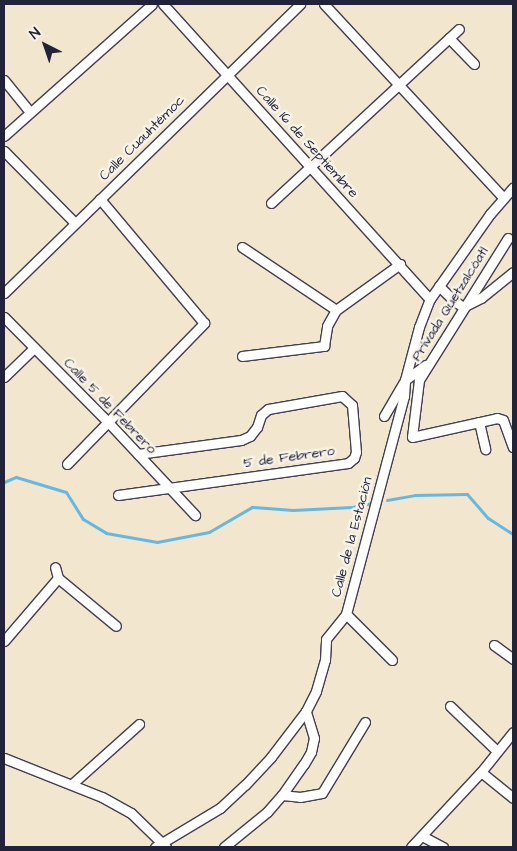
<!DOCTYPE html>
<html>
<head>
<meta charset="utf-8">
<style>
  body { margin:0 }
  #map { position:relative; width:517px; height:851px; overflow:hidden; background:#f3e6ce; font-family:"Architects Daughter",sans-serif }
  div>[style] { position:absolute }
  .stream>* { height:3px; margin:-1.5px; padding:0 1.5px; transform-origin:1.5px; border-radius:1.5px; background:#66b8e1 }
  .roads { filter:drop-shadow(1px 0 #413f51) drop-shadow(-1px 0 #413f51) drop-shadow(0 1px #413f51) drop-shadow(0 -1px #413f51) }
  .minor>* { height:9px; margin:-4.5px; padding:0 4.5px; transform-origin:4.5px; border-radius:4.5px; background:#fff }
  span { translate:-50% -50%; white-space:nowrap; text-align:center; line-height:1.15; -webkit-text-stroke:5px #f7f3e8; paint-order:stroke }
  .street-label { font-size:14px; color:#22223b }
  .frame { position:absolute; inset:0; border:5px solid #22223b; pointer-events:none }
  .north { position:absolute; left:20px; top:20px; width:50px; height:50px; -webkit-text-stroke:4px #f7f3e8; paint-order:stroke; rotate:319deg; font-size:14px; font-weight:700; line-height:20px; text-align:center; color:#22223b }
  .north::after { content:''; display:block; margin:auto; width:18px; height:22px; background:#22223b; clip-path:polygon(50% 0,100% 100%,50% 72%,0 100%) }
</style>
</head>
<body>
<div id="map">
  <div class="stream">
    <div style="left:4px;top:482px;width:13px;rotate:-23deg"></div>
    <div style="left:16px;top:477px;width:52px;rotate:16.7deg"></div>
    <div style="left:66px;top:492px;width:32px;rotate:58deg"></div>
    <div style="left:83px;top:519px;width:27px;rotate:31deg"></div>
    <div style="left:106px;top:533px;width:52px;rotate:10deg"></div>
    <div style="left:157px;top:542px;width:53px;rotate:-10.9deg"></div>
    <div style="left:209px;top:532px;width:50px;rotate:-30.2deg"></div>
    <div style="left:252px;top:507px;width:41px;rotate:4.2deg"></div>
    <div style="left:293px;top:510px;width:59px;rotate:-2.9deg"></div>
    <div style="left:352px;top:507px;width:21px;rotate:-11deg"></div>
    <div style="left:387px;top:500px;width:28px;rotate:-10deg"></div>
    <div style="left:415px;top:495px;width:52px;rotate:-1.1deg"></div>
    <div style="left:467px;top:494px;width:32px;rotate:49deg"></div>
    <div style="left:488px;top:518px;width:30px;rotate:33deg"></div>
  </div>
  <div class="roads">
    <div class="minor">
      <div style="left:163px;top:4px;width:398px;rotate:47.9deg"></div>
      <div style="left:324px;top:4px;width:263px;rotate:47.2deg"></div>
      <div style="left:449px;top:38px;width:36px;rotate:46deg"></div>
      <div style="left:4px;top:80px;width:41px;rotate:50.9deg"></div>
      <div style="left:4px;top:136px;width:198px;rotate:-41.7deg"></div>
      <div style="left:4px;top:151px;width:101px;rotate:45.4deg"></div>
      <div style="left:271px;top:203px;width:256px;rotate:-42.8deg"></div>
      <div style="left:508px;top:238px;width:168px;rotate:122.1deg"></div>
      <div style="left:419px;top:380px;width:57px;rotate:97deg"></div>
      <div style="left:412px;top:437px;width:87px;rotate:-12.6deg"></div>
      <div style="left:497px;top:418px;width:6px;rotate:18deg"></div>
      <div style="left:503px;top:420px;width:29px;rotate:70deg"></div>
      <div style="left:242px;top:247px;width:113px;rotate:33.8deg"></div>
      <div style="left:439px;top:286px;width:20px;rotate:45deg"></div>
      <div style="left:453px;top:300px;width:12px;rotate:35deg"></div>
      <div style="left:463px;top:307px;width:20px;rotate:-27deg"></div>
      <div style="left:481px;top:298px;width:41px;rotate:-39.1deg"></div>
      <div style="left:4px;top:293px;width:414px;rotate:-44.3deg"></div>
      <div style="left:4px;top:317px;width:146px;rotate:45.3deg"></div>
      <div style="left:107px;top:421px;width:129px;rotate:46.9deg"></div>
      <div style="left:242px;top:356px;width:83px;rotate:-7deg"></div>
      <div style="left:324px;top:346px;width:20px;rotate:-81deg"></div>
      <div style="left:327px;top:326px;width:18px;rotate:-61deg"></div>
      <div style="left:336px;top:310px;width:79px;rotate:-35.7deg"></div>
      <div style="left:4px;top:377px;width:42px;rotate:-44deg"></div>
      <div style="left:384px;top:416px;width:42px;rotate:-59.7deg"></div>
      <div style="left:405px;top:380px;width:26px;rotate:-36deg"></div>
      <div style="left:479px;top:422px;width:28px;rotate:77deg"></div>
      <div style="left:67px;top:464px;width:197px;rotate:-45.8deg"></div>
      <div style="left:204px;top:323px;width:162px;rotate:-130deg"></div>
      <div style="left:118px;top:495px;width:232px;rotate:-7.9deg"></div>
      <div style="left:348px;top:463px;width:8px;rotate:-40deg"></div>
      <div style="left:354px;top:458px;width:6px;rotate:-72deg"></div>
      <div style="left:356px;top:452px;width:47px;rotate:-94.9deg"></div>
      <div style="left:352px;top:405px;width:13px;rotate:-138deg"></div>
      <div style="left:342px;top:396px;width:75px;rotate:170deg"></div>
      <div style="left:268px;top:409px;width:9px;rotate:139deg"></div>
      <div style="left:261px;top:415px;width:13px;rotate:108deg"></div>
      <div style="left:257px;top:427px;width:11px;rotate:128deg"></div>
      <div style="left:250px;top:436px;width:10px;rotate:156deg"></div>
      <div style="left:241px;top:440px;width:104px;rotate:172.3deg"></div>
      <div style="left:58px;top:578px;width:75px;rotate:39.6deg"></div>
      <div style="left:346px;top:614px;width:65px;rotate:45deg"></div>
      <div style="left:4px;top:641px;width:83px;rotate:-49.4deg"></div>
      <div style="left:58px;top:578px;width:11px;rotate:-105deg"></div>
      <div style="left:494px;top:645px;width:24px;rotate:36deg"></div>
      <div style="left:450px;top:706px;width:65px;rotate:43.8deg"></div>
      <div style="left:4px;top:758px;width:105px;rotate:21.7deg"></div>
      <div style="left:102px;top:797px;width:33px;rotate:29deg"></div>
      <div style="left:131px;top:813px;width:49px;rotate:44.2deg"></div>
      <div style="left:481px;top:772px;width:41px;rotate:39.1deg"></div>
      <div style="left:72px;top:784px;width:90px;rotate:-41.8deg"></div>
      <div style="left:282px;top:795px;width:18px;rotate:6deg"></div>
      <div style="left:300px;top:797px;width:22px;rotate:-10deg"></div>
      <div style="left:322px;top:793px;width:83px;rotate:-58.8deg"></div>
      <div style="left:422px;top:836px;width:24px;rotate:28deg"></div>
      <div style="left:155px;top:847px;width:76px;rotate:-31deg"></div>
      <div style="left:220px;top:808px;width:34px;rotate:-43deg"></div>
      <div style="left:245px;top:785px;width:38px;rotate:-47deg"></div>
      <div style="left:271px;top:757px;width:58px;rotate:-52.7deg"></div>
      <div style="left:306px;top:711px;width:22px;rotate:-63deg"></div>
      <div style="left:316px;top:691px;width:32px;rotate:-74deg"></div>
      <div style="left:325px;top:660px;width:21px;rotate:-87deg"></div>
      <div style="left:326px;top:639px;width:32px;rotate:-51deg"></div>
      <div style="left:346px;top:614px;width:226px;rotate:-75.1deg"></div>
      <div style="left:404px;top:396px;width:16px;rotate:-86deg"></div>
      <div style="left:405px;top:380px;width:55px;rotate:-75.2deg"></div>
      <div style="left:419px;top:327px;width:30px;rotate:-69deg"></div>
      <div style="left:430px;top:299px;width:104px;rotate:-54.8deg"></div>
      <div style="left:490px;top:214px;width:35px;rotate:-49deg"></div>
      <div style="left:224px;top:847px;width:55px;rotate:-39.1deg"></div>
      <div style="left:267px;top:812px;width:23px;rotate:-49deg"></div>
      <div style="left:282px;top:795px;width:38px;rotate:-55deg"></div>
      <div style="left:304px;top:764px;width:14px;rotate:-60deg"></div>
      <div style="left:311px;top:752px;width:14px;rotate:-78deg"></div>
      <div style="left:314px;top:738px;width:28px;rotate:-107deg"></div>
      <div style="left:411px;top:847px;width:103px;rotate:-47deg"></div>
      <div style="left:481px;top:772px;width:51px;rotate:-51.3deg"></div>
    </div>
  </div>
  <div class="street-label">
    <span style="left:142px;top:138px;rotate:-45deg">Calle Cuauhtémoc</span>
    <span style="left:307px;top:142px;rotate:48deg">Calle 16 de Septiembre</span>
    <span style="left:450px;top:304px;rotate:-58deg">Privada Quetzalcóatl</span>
    <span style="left:110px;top:406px;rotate:46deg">Calle 5 de Febrero</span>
    <span style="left:289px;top:457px;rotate:-8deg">5 de Febrero</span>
    <span style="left:352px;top:537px;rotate:-75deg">Calle de la Estación</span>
  </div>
  <div class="frame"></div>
  <div class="north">N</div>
</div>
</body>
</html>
